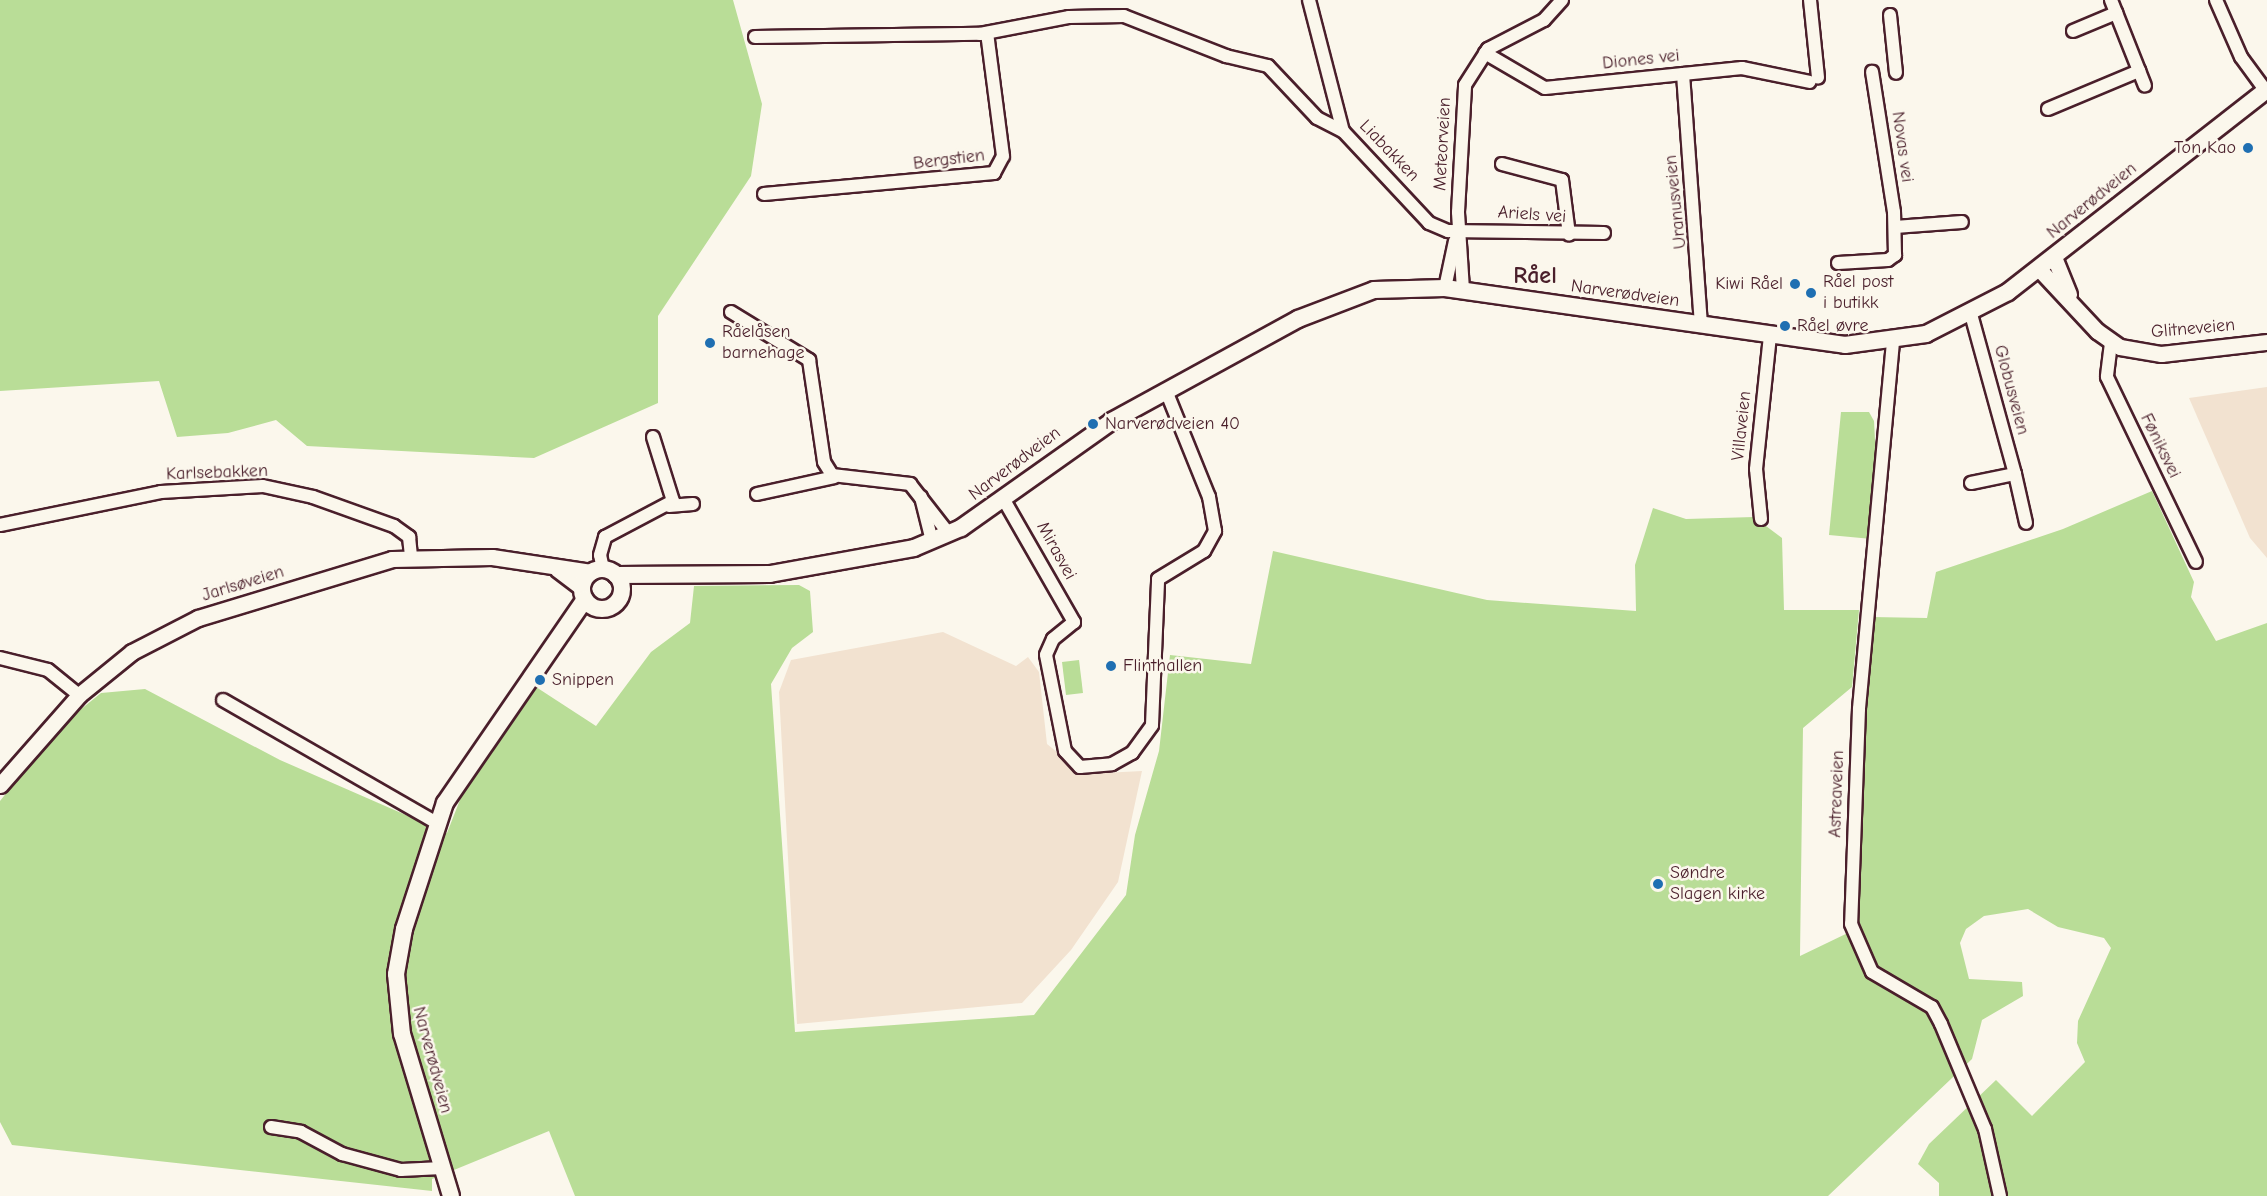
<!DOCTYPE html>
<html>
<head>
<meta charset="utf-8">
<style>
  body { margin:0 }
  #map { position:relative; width:2267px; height:1196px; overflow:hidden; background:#fbf7ec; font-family:"Comic Neue",sans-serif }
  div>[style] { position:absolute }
  .built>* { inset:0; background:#f2e2d0 }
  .green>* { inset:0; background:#b9dd97 }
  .roads { filter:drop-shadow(2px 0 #4a1f2b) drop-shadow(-2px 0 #4a1f2b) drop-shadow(0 2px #4a1f2b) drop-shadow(0 -2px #4a1f2b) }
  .minor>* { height:12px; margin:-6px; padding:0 6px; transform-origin:6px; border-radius:6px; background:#fbf7ec }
  .tertiary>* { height:15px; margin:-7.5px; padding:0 7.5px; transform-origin:7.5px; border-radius:7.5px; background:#fbf7ec }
  .secondary>* { height:16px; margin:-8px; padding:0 8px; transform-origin:8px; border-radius:8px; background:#fbf7ec }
  .secondary>.ring { margin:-8px; padding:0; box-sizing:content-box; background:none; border:16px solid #fbf7ec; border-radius:50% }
  .dots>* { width:16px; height:16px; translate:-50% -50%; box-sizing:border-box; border:3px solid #fbf7ec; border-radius:50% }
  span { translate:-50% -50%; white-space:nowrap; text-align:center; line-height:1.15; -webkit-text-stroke:5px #fbf7ec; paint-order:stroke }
  .street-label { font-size:18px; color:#4a1f2b }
  .poi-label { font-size:18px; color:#4a1f2b }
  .right { translate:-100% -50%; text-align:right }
  .left { translate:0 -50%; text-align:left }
  .district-label { font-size:24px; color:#4a1f2b; font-weight:700 }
</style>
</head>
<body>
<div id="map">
  <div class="built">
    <div style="clip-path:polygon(2267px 387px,2267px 558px,2250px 538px,2189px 398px)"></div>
    <div style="clip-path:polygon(943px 632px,1016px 666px,1028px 657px,1039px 672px,1047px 744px,1084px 774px,1142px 771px,1118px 882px,1071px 950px,1022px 1003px,797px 1024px,779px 692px,791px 660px)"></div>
  </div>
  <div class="green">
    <div style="clip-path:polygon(0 0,733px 0,762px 104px,751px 176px,658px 316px,658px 403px,534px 458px,307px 446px,276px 420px,228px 433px,177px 437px,159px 381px,0 391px)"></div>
    <div style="clip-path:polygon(1841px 412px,1869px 412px,1874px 421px,1877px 478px,1872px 539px,1829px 535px)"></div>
    <div style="clip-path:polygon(2152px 491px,2194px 582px,2191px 597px,2216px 641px,2267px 623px,2267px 1196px,1939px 1196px,1939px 1183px,1918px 1164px,1929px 1144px,1996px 1080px,2032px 1116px,2085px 1062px,2077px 1043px,2078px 1021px,2111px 948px,2104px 938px,2058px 927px,2028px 909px,1984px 916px,1966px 929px,1960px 943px,1969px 979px,2022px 982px,2023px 996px,1982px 1020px,1972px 1059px,1828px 1196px,575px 1196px,549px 1131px,432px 1179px,432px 1191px,12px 1145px,0 1122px,0 801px,59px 727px,101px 693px,145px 689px,280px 760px,447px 833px,465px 787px,536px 687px,596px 726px,651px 652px,690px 623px,694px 586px,799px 585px,810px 591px,813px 632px,792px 648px,771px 684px,795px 1032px,1034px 1015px,1126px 895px,1135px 835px,1159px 751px,1170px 655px,1251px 664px,1273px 551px,1487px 600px,1636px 611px,1635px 565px,1653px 508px,1686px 519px,1754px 517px,1782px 538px,1784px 610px,1859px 610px,1852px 687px,1803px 728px,1800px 956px,1854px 930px,1872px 617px,1927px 618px,1936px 572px,2063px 529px)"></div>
    <div style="clip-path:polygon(1079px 660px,1083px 693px,1066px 695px,1062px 662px)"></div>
  </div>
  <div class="roads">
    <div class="minor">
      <div style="left:1309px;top:0;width:135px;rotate:75.5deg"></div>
      <div style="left:1343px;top:131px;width:126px;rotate:46.9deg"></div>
      <div style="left:1429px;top:223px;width:21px;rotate:23deg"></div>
      <div style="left:1448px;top:231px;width:156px;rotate:0.7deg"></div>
      <div style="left:1810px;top:0;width:78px;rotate:84.1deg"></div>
      <div style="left:2111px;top:0;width:92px;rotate:68.4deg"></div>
      <div style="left:2216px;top:0;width:62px;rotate:66.3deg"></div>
      <div style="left:2241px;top:57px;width:42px;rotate:53.7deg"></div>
      <div style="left:1890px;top:15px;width:58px;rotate:84.1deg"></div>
      <div style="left:2073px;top:31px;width:47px;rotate:-22.7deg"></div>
      <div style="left:755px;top:37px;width:225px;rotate:-0.8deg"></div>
      <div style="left:980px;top:34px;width:91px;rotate:-10.8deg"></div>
      <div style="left:1069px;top:17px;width:55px;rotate:-1deg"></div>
      <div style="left:1124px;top:16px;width:110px;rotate:21.4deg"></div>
      <div style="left:1226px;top:56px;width:43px;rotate:13.4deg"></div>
      <div style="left:1268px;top:66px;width:71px;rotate:46.7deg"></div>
      <div style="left:1317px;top:118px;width:29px;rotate:27deg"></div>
      <div style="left:1485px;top:53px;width:69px;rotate:30.3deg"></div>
      <div style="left:1545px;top:88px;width:198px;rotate:-5.8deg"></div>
      <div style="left:1742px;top:68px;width:69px;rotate:11.6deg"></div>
      <div style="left:1683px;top:74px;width:252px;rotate:85.9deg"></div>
      <div style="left:2048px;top:109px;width:99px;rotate:-22.7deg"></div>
      <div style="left:1502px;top:164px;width:62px;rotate:14.9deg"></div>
      <div style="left:1562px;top:180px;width:55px;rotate:82.7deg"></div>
      <div style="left:764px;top:194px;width:231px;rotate:-5.2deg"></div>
      <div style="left:994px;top:173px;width:19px;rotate:-62deg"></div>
      <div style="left:1003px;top:156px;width:124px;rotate:-97.4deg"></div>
      <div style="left:1895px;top:227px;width:67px;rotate:-4.3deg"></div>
      <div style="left:1838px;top:263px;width:50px;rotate:-3.4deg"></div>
      <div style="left:1888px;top:260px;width:9px;rotate:-36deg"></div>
      <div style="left:1895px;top:255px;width:43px;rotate:-91.3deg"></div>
      <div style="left:1894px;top:212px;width:142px;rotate:-98.9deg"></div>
      <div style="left:1445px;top:288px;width:48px;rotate:-78deg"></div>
      <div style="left:1463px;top:290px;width:78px;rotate:-93.7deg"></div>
      <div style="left:1458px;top:212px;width:127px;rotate:-86.8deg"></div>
      <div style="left:1465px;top:85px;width:43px;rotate:-57.4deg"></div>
      <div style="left:1488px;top:49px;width:63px;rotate:-27.4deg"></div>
      <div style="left:1544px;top:20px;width:27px;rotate:-48deg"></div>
      <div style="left:731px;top:312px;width:92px;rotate:31.6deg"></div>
      <div style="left:809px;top:360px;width:103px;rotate:81.6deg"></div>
      <div style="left:824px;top:462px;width:15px;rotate:58deg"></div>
      <div style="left:832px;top:475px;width:79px;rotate:6.6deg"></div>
      <div style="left:910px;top:484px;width:63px;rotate:52deg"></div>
      <div style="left:1893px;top:342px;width:369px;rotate:95.3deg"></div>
      <div style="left:1859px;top:709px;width:215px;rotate:92.1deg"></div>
      <div style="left:1851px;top:924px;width:52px;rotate:66.4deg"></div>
      <div style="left:1872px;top:972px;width:69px;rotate:30.3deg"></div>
      <div style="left:1932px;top:1007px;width:19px;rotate:62deg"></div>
      <div style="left:1941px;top:1024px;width:114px;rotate:67.3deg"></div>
      <div style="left:1985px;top:1129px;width:69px;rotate:77.4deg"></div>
      <div style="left:2111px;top:343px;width:34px;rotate:97deg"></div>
      <div style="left:2107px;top:377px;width:205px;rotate:64.3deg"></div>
      <div style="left:2015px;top:474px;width:50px;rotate:77.3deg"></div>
      <div style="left:1971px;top:483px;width:45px;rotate:-11.6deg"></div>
      <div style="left:2015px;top:474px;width:166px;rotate:-105.4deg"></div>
      <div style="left:757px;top:494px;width:79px;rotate:-12.4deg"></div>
      <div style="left:921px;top:497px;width:45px;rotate:76deg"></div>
      <div style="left:1004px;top:500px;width:141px;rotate:60.2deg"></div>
      <div style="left:1074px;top:622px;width:27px;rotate:141deg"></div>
      <div style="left:1053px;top:639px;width:17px;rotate:114deg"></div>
      <div style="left:1046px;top:655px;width:98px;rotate:78.8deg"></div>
      <div style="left:1065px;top:751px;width:22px;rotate:47deg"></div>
      <div style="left:1080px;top:767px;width:32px;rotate:-5deg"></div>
      <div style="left:1112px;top:764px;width:23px;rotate:-29deg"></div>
      <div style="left:1132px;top:753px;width:34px;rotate:-54deg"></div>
      <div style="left:1152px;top:725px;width:146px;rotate:-87.6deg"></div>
      <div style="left:1158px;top:579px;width:54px;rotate:-31.3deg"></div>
      <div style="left:1204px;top:551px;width:23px;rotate:-61deg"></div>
      <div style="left:1215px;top:531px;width:35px;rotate:-100deg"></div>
      <div style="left:1209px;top:497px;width:112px;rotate:-112deg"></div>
      <div style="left:669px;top:506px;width:24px;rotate:-5deg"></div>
      <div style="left:1761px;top:519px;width:50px;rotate:-95.7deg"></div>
      <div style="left:1756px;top:469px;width:135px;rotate:-84deg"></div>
      <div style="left:0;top:525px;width:164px;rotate:-11.6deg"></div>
      <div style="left:161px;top:492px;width:102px;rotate:-3.4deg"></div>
      <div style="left:263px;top:486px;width:51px;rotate:12.4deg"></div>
      <div style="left:313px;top:497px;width:86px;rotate:19.7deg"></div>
      <div style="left:394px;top:526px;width:19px;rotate:36deg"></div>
      <div style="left:409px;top:537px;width:20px;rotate:84deg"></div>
      <div style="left:603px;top:569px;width:14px;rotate:-102deg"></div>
      <div style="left:600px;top:555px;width:19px;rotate:-74deg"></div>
      <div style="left:605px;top:537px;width:77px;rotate:-27.9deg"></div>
      <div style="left:673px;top:501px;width:67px;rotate:-107.4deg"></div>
      <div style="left:0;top:658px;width:49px;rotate:14deg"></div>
      <div style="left:48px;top:670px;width:40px;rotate:39deg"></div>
      <div style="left:223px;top:700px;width:247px;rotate:29.9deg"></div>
      <div style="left:271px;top:1127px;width:30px;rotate:9deg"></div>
      <div style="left:301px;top:1132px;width:47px;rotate:28.2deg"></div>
      <div style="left:342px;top:1154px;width:61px;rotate:15.2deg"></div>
      <div style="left:401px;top:1170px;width:41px;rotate:-2.8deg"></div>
    </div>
    <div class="tertiary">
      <div style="left:2054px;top:257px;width:40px;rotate:68deg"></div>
      <div style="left:2039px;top:269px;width:85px;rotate:46.9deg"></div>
      <div style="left:2097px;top:331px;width:28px;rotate:35deg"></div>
      <div style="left:2120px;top:347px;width:42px;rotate:9.7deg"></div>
      <div style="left:2161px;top:354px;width:107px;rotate:-6.5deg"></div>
      <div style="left:557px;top:569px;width:31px;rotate:37deg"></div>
      <div style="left:0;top:785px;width:120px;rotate:-48.7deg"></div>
      <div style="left:79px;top:695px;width:68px;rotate:-39.1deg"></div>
      <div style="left:132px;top:652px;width:74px;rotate:-27.3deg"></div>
      <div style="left:198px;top:618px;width:203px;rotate:-16.9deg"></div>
      <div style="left:392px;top:559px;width:100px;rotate:-1.1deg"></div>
      <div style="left:492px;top:557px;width:100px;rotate:8.6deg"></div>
    </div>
    <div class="secondary">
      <div class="ring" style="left:582px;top:569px;width:24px;height:24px"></div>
      <div style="left:616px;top:575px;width:154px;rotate:-0.4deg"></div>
      <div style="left:770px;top:574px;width:146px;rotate:-10.2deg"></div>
      <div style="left:914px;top:548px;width:51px;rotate:-23.1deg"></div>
      <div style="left:961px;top:528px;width:185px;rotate:-35.3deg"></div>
      <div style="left:1112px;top:421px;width:212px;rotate:-28.7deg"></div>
      <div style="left:1298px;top:319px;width:81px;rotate:-20.9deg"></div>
      <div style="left:1374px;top:290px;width:71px;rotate:-1.6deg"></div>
      <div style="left:1445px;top:288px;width:404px;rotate:8.1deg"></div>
      <div style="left:1845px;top:345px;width:82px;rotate:-7.7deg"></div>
      <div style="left:1926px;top:334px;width:92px;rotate:-27.1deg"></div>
      <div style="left:2008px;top:292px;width:328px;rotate:-38deg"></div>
      <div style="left:451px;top:1196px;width:169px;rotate:-106.8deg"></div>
      <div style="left:402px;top:1034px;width:60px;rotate:-95.7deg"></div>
      <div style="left:396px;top:974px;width:46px;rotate:-79.9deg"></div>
      <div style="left:404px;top:929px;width:133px;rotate:-72deg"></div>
      <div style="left:445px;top:803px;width:247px;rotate:-55.5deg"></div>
    </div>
  </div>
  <div class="dots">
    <div style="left:2248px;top:148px;background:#1f6fb2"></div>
    <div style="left:1795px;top:284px;background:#1f6fb2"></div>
    <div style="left:1811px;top:293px;background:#1f6fb2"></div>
    <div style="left:1785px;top:326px;background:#1f6fb2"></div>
    <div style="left:710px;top:343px;background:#1f6fb2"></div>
    <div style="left:1093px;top:424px;background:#1f6fb2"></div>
    <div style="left:1111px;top:666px;background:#1f6fb2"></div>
    <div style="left:540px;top:680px;background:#1f6fb2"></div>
    <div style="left:1658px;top:884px;background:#1f6fb2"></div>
  </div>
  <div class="street-label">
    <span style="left:1641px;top:60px;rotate:-6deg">Diones vei</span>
    <span style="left:1443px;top:144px;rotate:-87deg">Meteorveien</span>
    <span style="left:1902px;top:147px;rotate:82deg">Novas vei</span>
    <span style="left:1389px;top:151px;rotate:46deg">Liabakken</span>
    <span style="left:949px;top:160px;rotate:-7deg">Bergstien</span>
    <span style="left:2092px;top:201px;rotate:-39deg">Narverødveien</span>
    <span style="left:1676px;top:202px;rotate:-96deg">Uranusveien</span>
    <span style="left:1532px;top:215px;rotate:4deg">Ariels vei</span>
    <span style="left:1625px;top:294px;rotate:8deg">Narverødveien</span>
    <span style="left:2193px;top:329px;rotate:-5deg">Glitneveien</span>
    <span style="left:2011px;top:390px;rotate:75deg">Globusveien</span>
    <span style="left:1742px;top:426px;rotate:-84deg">Villaveien</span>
    <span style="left:2160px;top:446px;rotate:64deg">Føniksvei</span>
    <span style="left:1015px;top:464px;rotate:-37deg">Narverødveien</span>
    <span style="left:217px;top:473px;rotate:-2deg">Karlsebakken</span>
    <span style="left:1056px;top:551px;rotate:61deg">Mirasvei</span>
    <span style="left:243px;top:584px;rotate:-17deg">Jarlsøveien</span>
    <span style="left:1837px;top:794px;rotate:-88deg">Astreaveien</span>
    <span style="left:432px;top:1060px;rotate:75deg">Narverødveien</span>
  </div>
  <div class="poi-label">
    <span class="right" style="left:2236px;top:148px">Ton Kao</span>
    <span class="left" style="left:1823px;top:293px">Råel post<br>i butikk</span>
    <span class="right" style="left:1783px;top:284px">Kiwi Råel</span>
    <span class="left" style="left:1797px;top:326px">Råel øvre</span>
    <span class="left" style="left:722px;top:343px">Råelåsen<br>barnehage</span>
    <span class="left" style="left:1105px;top:424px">Narverødveien 40</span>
    <span class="left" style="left:1123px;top:666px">Flinthallen</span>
    <span class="left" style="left:552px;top:680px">Snippen</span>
    <span class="left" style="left:1670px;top:884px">Søndre<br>Slagen kirke</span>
  </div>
  <div class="district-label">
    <span style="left:1535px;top:276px">Råel</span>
  </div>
</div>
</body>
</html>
